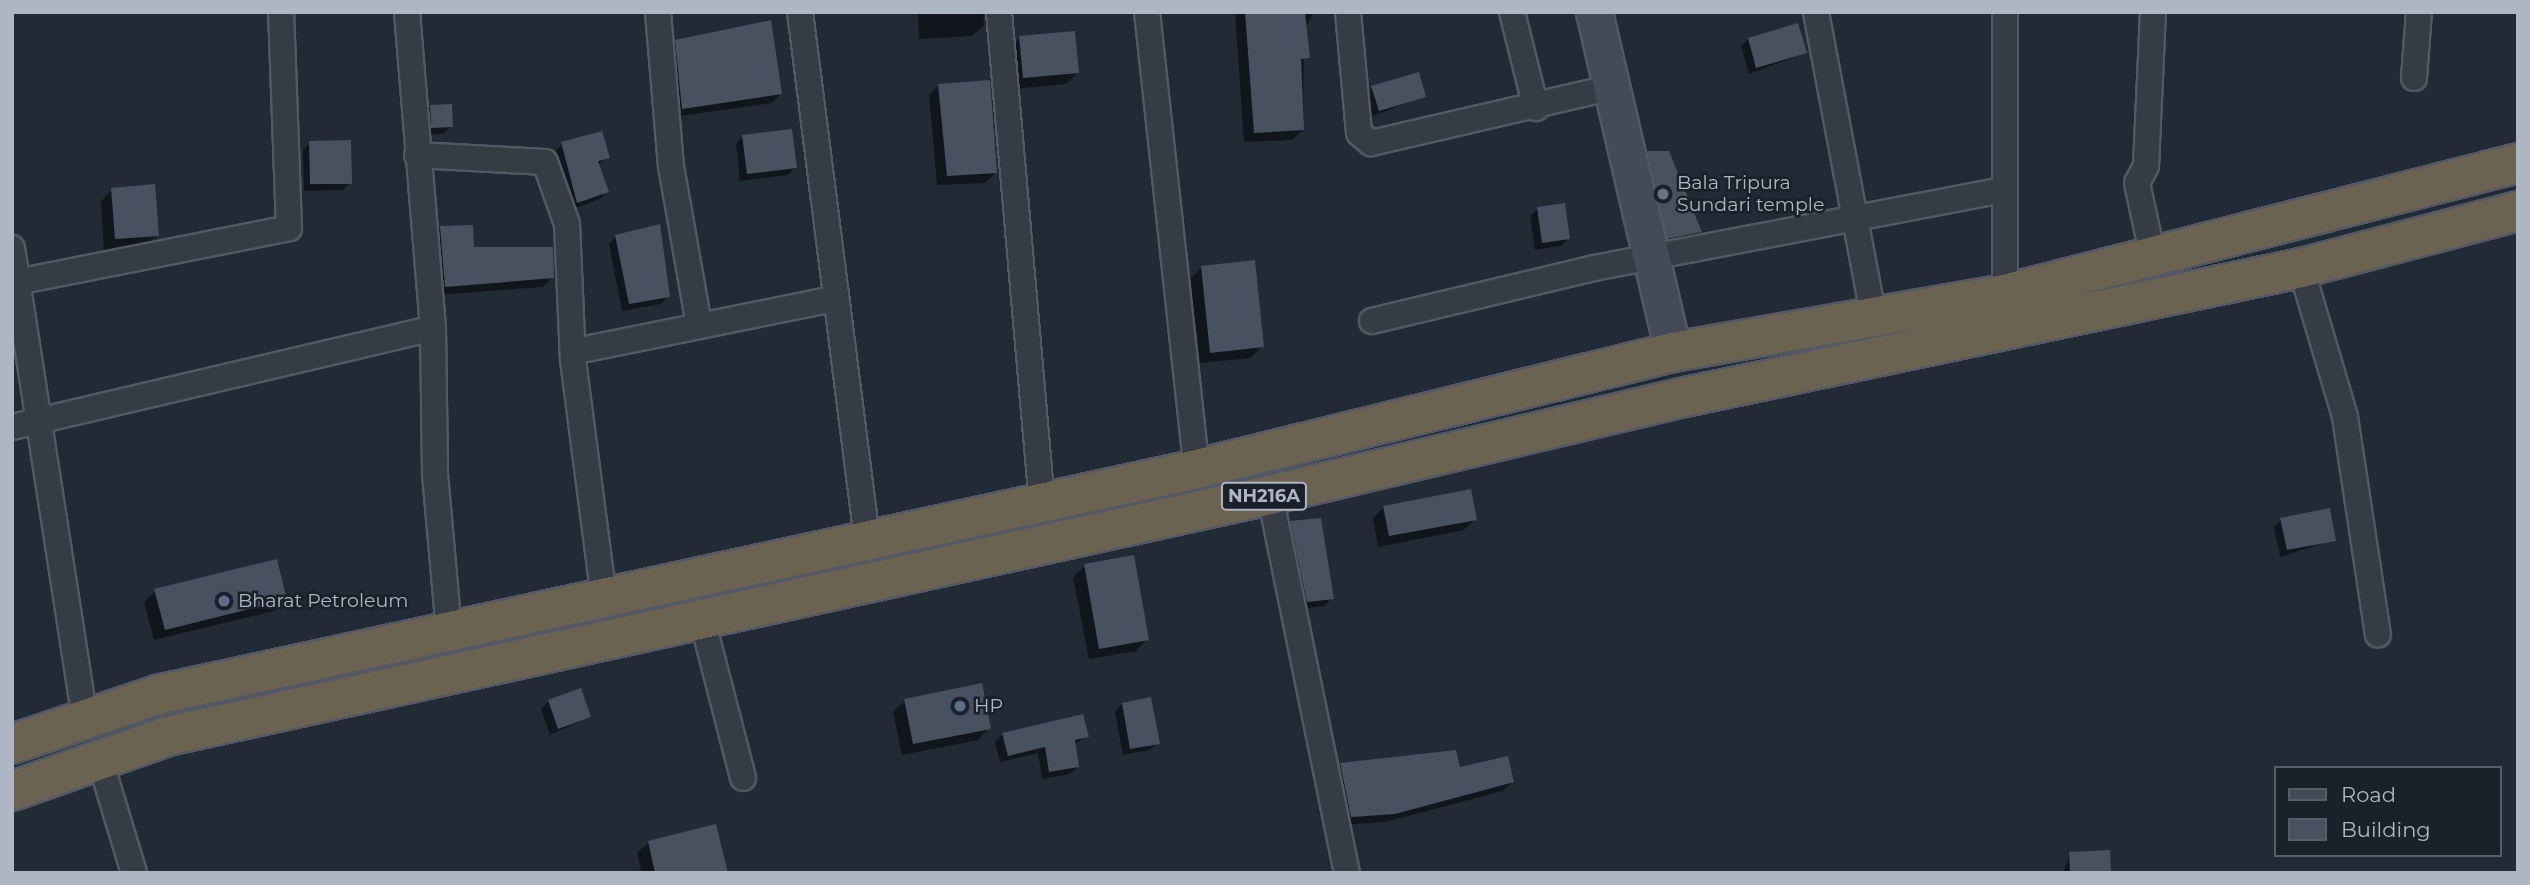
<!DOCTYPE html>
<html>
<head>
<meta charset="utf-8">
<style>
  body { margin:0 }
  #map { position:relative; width:2530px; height:885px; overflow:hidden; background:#212a35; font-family:Montserrat,sans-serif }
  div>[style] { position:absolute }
  .shadow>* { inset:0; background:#0007 }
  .building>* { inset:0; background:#48515f }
  .roads { filter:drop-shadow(2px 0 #525964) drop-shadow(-2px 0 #525964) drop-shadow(0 2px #525964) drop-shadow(0 -2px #525964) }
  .street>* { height:24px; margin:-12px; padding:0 12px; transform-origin:12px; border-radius:12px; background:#353c46 }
  .secondary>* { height:35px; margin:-17.5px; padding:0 17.5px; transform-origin:17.5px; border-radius:17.5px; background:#434b59 }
  .highway>* { height:38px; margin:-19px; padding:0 19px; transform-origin:19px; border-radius:19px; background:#6b6252 }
  .dots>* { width:19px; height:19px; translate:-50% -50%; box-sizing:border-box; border:4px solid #1a212a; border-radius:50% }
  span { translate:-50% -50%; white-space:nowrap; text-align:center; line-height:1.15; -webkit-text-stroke:5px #1a212a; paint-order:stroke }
  .shield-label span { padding:2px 5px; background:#1a212a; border:2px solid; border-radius:5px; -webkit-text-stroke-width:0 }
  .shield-label { font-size:18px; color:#afb6c3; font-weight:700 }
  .poi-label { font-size:19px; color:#afb6c3 }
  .left { translate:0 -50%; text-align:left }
  .frame { position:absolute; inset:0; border:14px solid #afb6c3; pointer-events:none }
  .legend { position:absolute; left:2274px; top:766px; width:228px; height:91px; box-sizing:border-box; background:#1a212a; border:2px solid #565d67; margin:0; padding:9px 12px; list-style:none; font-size:21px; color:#afb6c3 }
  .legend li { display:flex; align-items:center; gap:14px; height:35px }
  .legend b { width:35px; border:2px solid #565d67 }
</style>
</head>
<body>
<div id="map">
  <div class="shadow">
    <div style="clip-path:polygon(918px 12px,983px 12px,984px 25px,972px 36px,919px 39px)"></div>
    <div style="clip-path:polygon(1235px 12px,1314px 12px,1304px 30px,1303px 130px,1292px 140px,1244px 142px)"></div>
    <div style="clip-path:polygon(1020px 38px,1077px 73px,1066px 84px,1012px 89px,1009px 49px)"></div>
    <div style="clip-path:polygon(1749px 39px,1805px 53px,1749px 74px,1741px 46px)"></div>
    <div style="clip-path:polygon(676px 42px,780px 94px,772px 103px,673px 117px,667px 51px)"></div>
    <div style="clip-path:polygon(939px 85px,995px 173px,985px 183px,937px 185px,929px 95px)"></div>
    <div style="clip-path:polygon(1372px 88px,1424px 96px,1371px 117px,1365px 95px)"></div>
    <div style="clip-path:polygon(430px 107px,451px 126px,443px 134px,425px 134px,423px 114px)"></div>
    <div style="clip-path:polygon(743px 136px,795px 168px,788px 175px,740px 181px,736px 144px)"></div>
    <div style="clip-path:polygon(310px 143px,350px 183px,343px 190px,304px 191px,303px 150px)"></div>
    <div style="clip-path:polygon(562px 144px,608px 157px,598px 165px,607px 191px,600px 199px,570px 210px,555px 151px)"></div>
    <div style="clip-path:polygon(1648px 153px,1700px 232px,1688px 243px,1656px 249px,1637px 164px)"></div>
    <div style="clip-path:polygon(112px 190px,157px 235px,146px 246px,104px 250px,101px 201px)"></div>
    <div style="clip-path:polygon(1538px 209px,1568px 239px,1561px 246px,1535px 250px,1530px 216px)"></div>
    <div style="clip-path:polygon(440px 228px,472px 249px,552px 278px,543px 287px,436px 295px,431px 237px)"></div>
    <div style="clip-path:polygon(616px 237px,668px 297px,661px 304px,622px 311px,609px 244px)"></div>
    <div style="clip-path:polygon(1202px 267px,1262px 346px,1251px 358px,1200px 363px,1190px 279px)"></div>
    <div style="clip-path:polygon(1384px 507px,1475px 519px,1464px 530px,1378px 547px,1373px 518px)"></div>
    <div style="clip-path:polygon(2281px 520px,2334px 540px,2280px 557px,2274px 527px)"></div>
    <div style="clip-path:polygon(1291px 522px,1332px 598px,1324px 606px,1300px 609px,1284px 530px)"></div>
    <div style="clip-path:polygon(1085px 566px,1147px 639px,1136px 651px,1089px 659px,1073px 577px)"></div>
    <div style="clip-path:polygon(155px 591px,286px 599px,274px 611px,154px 640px,144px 602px)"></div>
    <div style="clip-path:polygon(549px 701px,589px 717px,550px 735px,541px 709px)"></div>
    <div style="clip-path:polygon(905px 701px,989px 728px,978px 740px,902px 755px,893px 712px)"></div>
    <div style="clip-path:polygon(1122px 704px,1158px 743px,1150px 750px,1123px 755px,1115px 712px)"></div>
    <div style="clip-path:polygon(1003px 734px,1087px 736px,1074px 745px,1078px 767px,1070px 774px,1042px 779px,1038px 753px,1000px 762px,995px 742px)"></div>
    <div style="clip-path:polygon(1341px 765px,1458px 769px,1512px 782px,1503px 791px,1385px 822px,1342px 825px,1332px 774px)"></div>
    <div style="clip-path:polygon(649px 842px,726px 873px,642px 873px,637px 853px)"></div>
    <div style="clip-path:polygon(2070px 853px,2109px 873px,2063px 873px)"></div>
  </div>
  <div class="building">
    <div style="clip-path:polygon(1245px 12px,1305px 12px,1310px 58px,1301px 59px,1304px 130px,1254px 133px)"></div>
    <div style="clip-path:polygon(771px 20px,782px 94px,682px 109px,675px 40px)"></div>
    <div style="clip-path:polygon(1798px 23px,1807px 53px,1756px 68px,1748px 38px)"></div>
    <div style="clip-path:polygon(1075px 31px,1079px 73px,1023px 78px,1019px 36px)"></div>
    <div style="clip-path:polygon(1419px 72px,1426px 97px,1379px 111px,1371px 86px)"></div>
    <div style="clip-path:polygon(990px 80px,997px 173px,947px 176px,938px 84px)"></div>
    <div style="clip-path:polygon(452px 104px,453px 127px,431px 128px,430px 105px)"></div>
    <div style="clip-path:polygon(792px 129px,797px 168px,747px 174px,742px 135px)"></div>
    <div style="clip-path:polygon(602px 131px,610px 158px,598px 161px,609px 192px,577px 203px,561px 142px)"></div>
    <div style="clip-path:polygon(351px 140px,352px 184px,310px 184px,309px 141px)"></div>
    <div style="clip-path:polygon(1647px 151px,1669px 151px,1702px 232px,1667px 239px)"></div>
    <div style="clip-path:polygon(155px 184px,159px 236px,115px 239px,111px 188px)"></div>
    <div style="clip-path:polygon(1565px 203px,1570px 239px,1542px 243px,1537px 207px)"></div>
    <div style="clip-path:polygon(660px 224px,670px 297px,629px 304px,615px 235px)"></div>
    <div style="clip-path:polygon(473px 225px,474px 247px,553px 247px,554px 278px,445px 287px,440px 226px)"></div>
    <div style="clip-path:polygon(1255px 260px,1264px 347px,1210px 353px,1201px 266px)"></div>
    <div style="clip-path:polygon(1471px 489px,1477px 520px,1389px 536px,1383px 506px)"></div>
    <div style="clip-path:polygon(2330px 508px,2336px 541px,2287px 550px,2280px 518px)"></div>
    <div style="clip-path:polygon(1321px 518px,1334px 599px,1307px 602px,1290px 521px)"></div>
    <div style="clip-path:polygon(1134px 555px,1149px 640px,1099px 649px,1084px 564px)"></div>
    <div style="clip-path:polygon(277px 559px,287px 600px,165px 630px,154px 589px)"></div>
    <div style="clip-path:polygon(982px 683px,991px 729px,913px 744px,904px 699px)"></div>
    <div style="clip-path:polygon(581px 688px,591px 717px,558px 729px,548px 700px)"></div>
    <div style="clip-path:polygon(1151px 697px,1160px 744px,1130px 749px,1122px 703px)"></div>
    <div style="clip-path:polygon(1083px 714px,1089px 737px,1075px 740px,1079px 767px,1049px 772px,1045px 747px,1008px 756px,1002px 733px)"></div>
    <div style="clip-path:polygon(1456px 750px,1460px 767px,1508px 756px,1514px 782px,1395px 814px,1351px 817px,1340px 763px)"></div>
    <div style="clip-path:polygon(716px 824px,728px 873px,655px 873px,648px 841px)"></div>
    <div style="clip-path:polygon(2110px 850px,2111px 873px,2070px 873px,2069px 852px)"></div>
  </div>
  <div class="roads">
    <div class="street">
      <div style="left:407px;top:12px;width:317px;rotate:85.3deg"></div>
      <div style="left:433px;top:328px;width:146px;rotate:89.2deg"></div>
      <div style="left:435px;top:474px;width:157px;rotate:84.9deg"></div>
      <div style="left:658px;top:12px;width:155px;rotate:85.2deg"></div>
      <div style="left:671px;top:166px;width:160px;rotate:80deg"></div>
      <div style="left:800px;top:12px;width:531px;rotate:82.75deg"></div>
      <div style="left:999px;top:12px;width:490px;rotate:85deg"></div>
      <div style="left:1147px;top:12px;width:460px;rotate:83.8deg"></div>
      <div style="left:1348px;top:12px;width:121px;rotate:84.8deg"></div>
      <div style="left:1359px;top:133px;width:16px;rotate:40deg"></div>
      <div style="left:1371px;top:143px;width:244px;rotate:-13deg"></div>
      <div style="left:1512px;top:12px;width:99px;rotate:76deg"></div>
      <div style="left:1816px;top:12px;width:312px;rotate:79.3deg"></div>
      <div style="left:2153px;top:12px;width:154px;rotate:92.6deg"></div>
      <div style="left:2146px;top:166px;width:19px;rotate:118deg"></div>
      <div style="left:2137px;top:183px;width:76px;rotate:77.8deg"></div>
      <div style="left:2414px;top:78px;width:66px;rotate:-85.7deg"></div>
      <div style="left:417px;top:155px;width:128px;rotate:3.1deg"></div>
      <div style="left:545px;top:162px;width:66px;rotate:70.5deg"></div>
      <div style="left:567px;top:224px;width:136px;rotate:87.5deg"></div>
      <div style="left:573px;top:360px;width:242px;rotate:82.6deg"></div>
      <div style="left:12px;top:248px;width:475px;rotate:81.2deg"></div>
      <div style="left:2301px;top:268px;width:155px;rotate:73.5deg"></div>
      <div style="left:2345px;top:417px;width:220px;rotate:81.4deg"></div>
      <div style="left:17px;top:282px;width:277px;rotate:-11.2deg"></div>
      <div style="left:289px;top:228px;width:216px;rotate:-92.1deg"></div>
      <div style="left:2005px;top:294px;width:282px;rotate:-90deg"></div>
      <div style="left:1372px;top:321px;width:228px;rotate:-13.4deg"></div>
      <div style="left:1594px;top:268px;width:415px;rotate:-10.8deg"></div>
      <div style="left:576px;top:351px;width:262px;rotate:-11.4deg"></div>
      <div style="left:12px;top:427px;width:432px;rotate:-13.2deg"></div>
      <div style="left:1270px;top:495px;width:386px;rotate:78.5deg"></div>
      <div style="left:702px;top:619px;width:164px;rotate:75.5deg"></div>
      <div style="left:99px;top:757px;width:121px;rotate:73.2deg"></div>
    </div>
    <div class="secondary">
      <div style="left:1594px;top:12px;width:349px;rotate:76.9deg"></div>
    </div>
    <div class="highway">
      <div style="left:12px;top:744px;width:157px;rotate:-18.6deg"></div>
      <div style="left:161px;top:694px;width:1060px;rotate:-12.25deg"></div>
      <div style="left:1197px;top:469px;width:490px;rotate:-13.8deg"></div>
      <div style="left:1673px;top:352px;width:337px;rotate:-9.9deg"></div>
      <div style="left:2005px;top:294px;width:529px;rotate:-14.32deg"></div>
      <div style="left:12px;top:791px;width:165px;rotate:-19.4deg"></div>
      <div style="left:168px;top:736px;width:1128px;rotate:-12.34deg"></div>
      <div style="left:1270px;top:495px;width:426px;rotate:-13.3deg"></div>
      <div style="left:1685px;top:397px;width:629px;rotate:-11.83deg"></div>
      <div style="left:2301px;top:268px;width:224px;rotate:-14.7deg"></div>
    </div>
  </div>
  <div class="dots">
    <div style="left:1663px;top:194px;background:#6b7280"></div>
    <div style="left:224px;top:601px;background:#5c6f8a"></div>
    <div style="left:960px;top:706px;background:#5c6f8a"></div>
  </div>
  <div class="shield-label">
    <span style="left:1264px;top:496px">NH216A</span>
  </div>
  <div class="poi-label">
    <span class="left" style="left:1677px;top:194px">Bala Tripura<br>Sundari temple</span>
    <span class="left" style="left:238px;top:601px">Bharat Petroleum</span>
    <span class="left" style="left:974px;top:706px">HP</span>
  </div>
  <div class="frame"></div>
  <ul class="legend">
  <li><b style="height:9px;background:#434b59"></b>Road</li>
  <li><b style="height:19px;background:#48515f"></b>Building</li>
  </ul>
</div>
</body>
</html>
